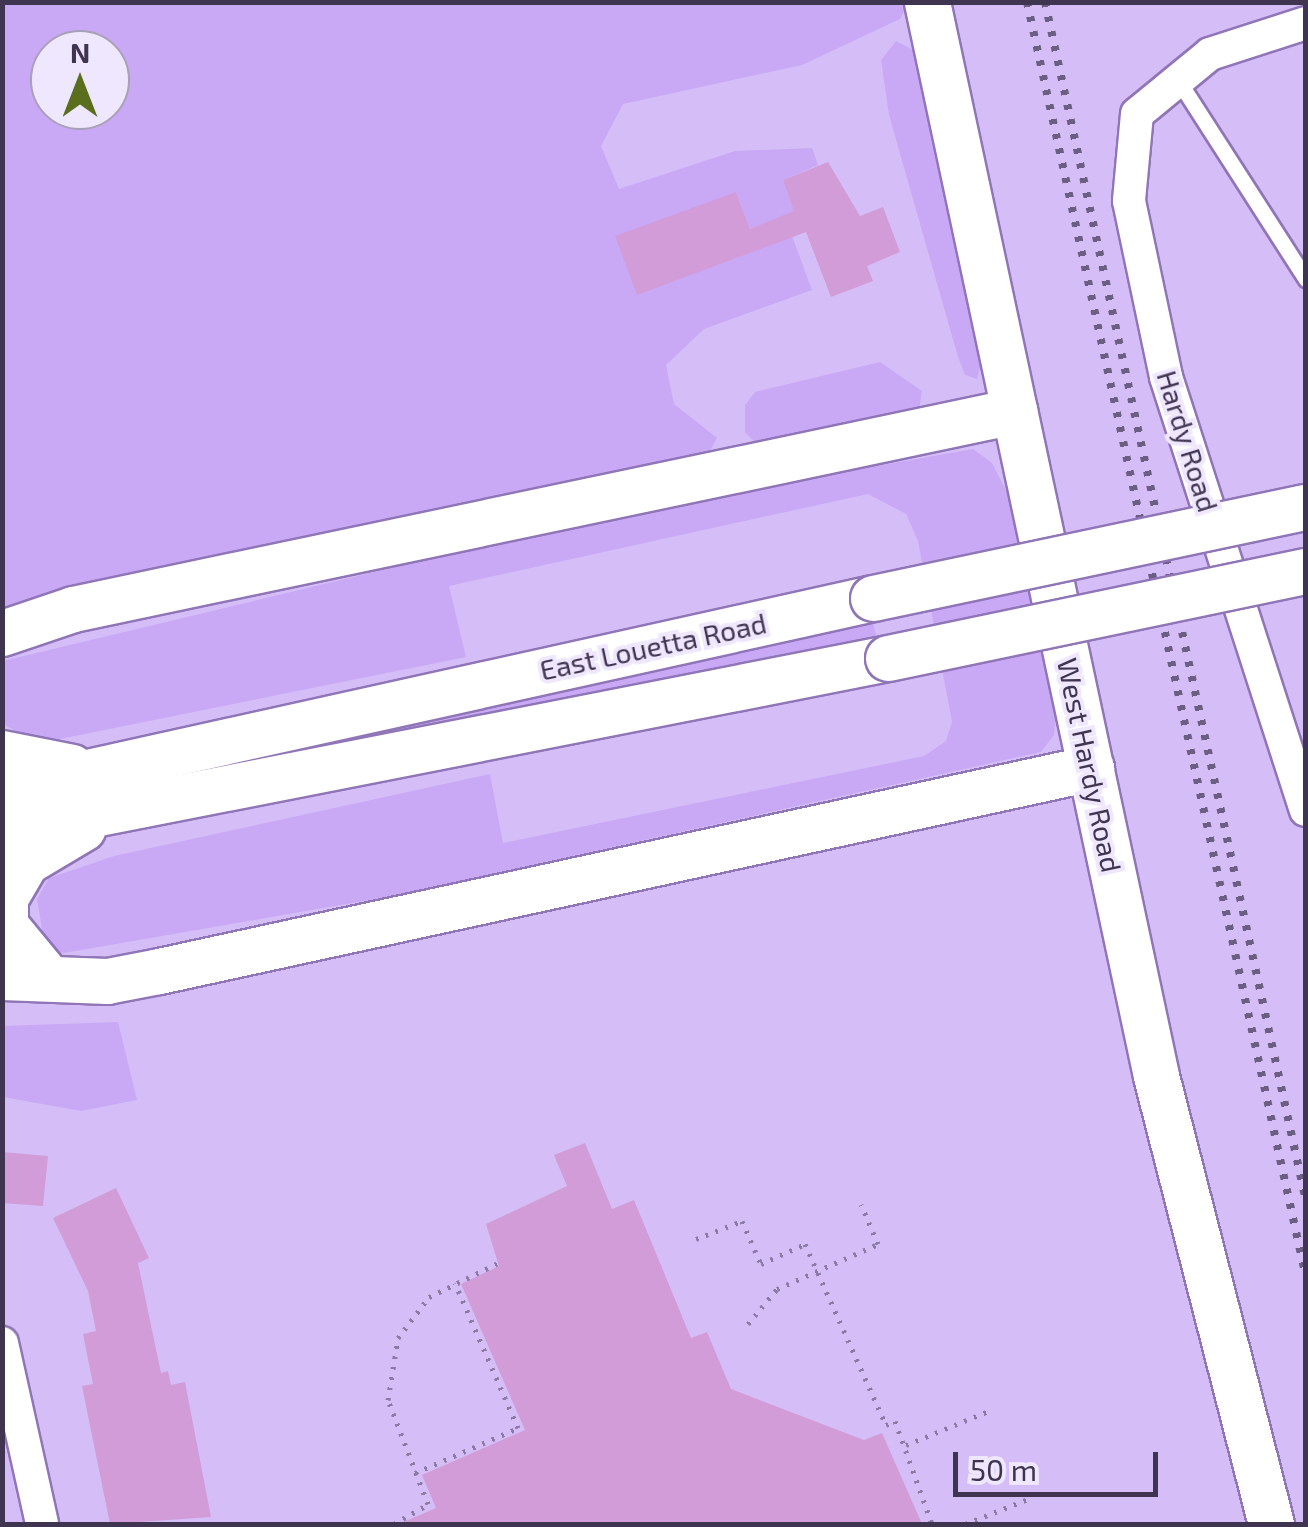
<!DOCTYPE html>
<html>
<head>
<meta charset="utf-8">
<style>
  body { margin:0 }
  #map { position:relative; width:1308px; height:1527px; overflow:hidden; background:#d5bef7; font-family:"Exo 2",sans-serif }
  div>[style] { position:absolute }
  .green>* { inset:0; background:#c9a9f6 }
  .building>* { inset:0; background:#d29cd8 }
  .path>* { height:5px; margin-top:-2.5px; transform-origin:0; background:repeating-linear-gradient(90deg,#8b7aa4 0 2.5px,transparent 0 10.5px) }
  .roads { filter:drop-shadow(2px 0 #9075b7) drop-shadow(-2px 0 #9075b7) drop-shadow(0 2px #9075b7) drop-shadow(0 -2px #9075b7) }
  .lane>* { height:15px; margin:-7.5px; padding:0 7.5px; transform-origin:7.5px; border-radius:7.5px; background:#fff }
  .street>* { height:32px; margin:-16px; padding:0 16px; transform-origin:16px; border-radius:16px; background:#fff }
  .secondary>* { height:45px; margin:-22.5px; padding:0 22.5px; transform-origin:22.5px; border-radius:22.5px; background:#fff }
  .rail>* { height:8px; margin-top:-4px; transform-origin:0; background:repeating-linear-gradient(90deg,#6c5e82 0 5px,transparent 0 15px) }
  .bridges { filter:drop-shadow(2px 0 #9075b7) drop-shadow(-2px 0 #9075b7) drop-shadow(0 2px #9075b7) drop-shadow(0 -2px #9075b7) }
  .secondary-bridge>* { height:45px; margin:-22.5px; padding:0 22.5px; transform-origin:22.5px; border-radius:22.5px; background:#fff }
  span { translate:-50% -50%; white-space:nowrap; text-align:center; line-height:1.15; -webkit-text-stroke:8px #efe7fd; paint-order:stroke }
  .street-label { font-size:28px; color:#403551 }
  .frame { position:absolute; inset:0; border:5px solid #403551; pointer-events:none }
  .north { position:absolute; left:30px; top:30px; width:100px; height:100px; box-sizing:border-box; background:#efe7fd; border:2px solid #a9a0b8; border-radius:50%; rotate:0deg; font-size:28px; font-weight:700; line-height:40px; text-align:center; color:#403551 }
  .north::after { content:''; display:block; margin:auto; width:35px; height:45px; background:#5a6e1d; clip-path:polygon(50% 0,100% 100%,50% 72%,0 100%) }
  .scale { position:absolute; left:953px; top:1452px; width:205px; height:45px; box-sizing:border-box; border:5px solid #403551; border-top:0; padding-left:12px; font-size:30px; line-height:35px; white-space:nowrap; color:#403551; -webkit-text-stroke:8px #efe7fd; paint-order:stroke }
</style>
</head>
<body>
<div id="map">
  <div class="green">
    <div style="clip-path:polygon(evenodd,3px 3px,908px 3px,900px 19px,802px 65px,623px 104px,601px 146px,619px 189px,735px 151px,812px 148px,818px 165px,783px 180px,803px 209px,750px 229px,736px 192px,637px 294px,791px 233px,812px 290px,704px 329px,666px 365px,674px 404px,717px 438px,704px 462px,3px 608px,3px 3px,50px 50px,110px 50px,110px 110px,50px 110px,50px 50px)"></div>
    <div style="clip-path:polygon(896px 41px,921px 54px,982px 360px,977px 379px,965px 375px,958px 357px,889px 115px,881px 60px)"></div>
    <div style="clip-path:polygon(880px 362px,922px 391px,918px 417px,758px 446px,745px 432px,745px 405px,755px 392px)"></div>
    <div style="clip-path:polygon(973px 449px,992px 463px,1010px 498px,1056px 712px,1054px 735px,1041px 752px,387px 897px,64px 953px,45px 947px,37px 899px,49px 878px,114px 856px,490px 774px,503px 843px,924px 756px,946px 741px,952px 722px,918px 541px,906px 514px,868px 494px,449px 586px,466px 657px,60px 739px,29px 738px,3px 724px,3px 661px,650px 506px)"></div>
    <div style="clip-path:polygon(871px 616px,879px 646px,2px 809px)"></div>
    <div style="clip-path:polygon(118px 1022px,137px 1100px,81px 1111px,3px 1097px,3px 1026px)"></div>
  </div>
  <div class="building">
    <div style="clip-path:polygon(828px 162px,860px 216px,883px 207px,900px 252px,867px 266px,873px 281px,831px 297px,806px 232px,637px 295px,615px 236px,736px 192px,750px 229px,794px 211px,783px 180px)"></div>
    <div style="clip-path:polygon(585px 1143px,612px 1209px,634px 1200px,691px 1338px,707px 1332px,731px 1389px,864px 1440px,882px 1433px,922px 1524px,399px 1524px,436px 1508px,422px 1475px,525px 1430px,461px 1284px,499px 1266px,486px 1224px,567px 1186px,554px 1155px)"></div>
    <div style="clip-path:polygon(2px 1152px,48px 1156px,43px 1206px,2px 1203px)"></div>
    <div style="clip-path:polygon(116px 1188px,149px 1258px,138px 1263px,161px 1373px,168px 1371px,171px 1385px,185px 1382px,211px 1517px,110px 1524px,82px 1386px,93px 1384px,83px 1334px,96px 1331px,88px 1291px,53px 1218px)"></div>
  </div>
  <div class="path">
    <div style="left:696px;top:1239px;width:49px;rotate:-21.4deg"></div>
    <div style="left:742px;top:1221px;width:47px;rotate:66.2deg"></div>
    <div style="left:761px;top:1264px;width:48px;rotate:-24.4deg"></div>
    <div style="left:805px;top:1244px;width:198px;rotate:65.9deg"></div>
    <div style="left:886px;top:1425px;width:10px;rotate:-24deg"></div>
    <div style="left:895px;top:1421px;width:109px;rotate:70.2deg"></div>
    <div style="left:748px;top:1324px;width:45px;rotate:-50.4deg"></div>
    <div style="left:777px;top:1289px;width:111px;rotate:-24deg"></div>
    <div style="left:878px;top:1244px;width:43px;rotate:-113deg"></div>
    <div style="left:906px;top:1445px;width:92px;rotate:-22.4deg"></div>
    <div style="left:415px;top:1473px;width:112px;rotate:-23.6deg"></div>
    <div style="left:518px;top:1428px;width:158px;rotate:-113.5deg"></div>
    <div style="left:394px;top:1524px;width:39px;rotate:-30deg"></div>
    <div style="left:428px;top:1504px;width:111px;rotate:-111deg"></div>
    <div style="left:388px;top:1400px;width:63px;rotate:-80.8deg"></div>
    <div style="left:398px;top:1338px;width:51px;rotate:-52.9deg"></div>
    <div style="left:429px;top:1297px;width:77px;rotate:-26.2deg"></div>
    <div style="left:965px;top:1524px;width:68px;rotate:-21.6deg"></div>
  </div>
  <div class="roads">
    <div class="lane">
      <div style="left:1178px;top:80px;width:237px;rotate:57.3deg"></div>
    </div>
    <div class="street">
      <div style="left:1306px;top:23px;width:101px;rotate:162.1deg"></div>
      <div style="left:1210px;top:54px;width:94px;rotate:140.6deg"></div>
      <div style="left:1137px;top:114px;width:87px;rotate:95.3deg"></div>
      <div style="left:1129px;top:201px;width:180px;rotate:78.1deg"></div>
      <div style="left:1166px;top:377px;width:455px;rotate:72.1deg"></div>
      <div style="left:2px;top:1343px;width:185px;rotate:77.5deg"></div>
    </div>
    <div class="secondary">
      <div style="left:927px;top:2px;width:1098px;rotate:77.96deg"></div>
      <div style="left:1156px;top:1076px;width:463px;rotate:75.6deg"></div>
      <div style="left:2px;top:633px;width:75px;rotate:-18.7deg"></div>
      <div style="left:73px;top:609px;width:962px;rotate:-11.88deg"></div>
      <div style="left:2px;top:753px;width:71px;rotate:11.3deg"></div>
      <div style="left:2px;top:791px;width:892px;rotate:-12.49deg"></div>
      <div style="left:2px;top:832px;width:903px;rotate:-11.11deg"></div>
      <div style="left:2px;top:977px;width:105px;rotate:2.2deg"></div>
      <div style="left:107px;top:981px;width:53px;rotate:-10.9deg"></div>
      <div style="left:159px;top:971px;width:954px;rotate:-12.29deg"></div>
      <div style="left:48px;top:977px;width:67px;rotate:-129.6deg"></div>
      <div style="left:5px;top:925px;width:27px;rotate:-90deg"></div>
      <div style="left:5px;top:898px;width:42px;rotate:-59.7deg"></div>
      <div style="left:26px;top:862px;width:66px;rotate:-30.8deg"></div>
    </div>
  </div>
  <div class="rail">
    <div style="left:1027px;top:2px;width:1305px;rotate:77.66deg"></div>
    <div style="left:1045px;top:2px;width:1227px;rotate:77.72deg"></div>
  </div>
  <div class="bridges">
    <div class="secondary-bridge">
      <div style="left:873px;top:598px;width:442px;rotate:-11.9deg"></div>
      <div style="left:888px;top:658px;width:427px;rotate:-11.8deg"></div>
    </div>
  </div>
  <div class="street-label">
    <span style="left:1188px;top:441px;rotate:73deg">Hardy Road</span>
    <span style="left:653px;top:646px;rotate:-12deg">East Louetta Road</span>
    <span style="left:1090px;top:765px;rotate:78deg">West Hardy Road</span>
  </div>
  <div class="frame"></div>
  <div class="north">N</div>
  <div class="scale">50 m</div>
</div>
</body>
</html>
